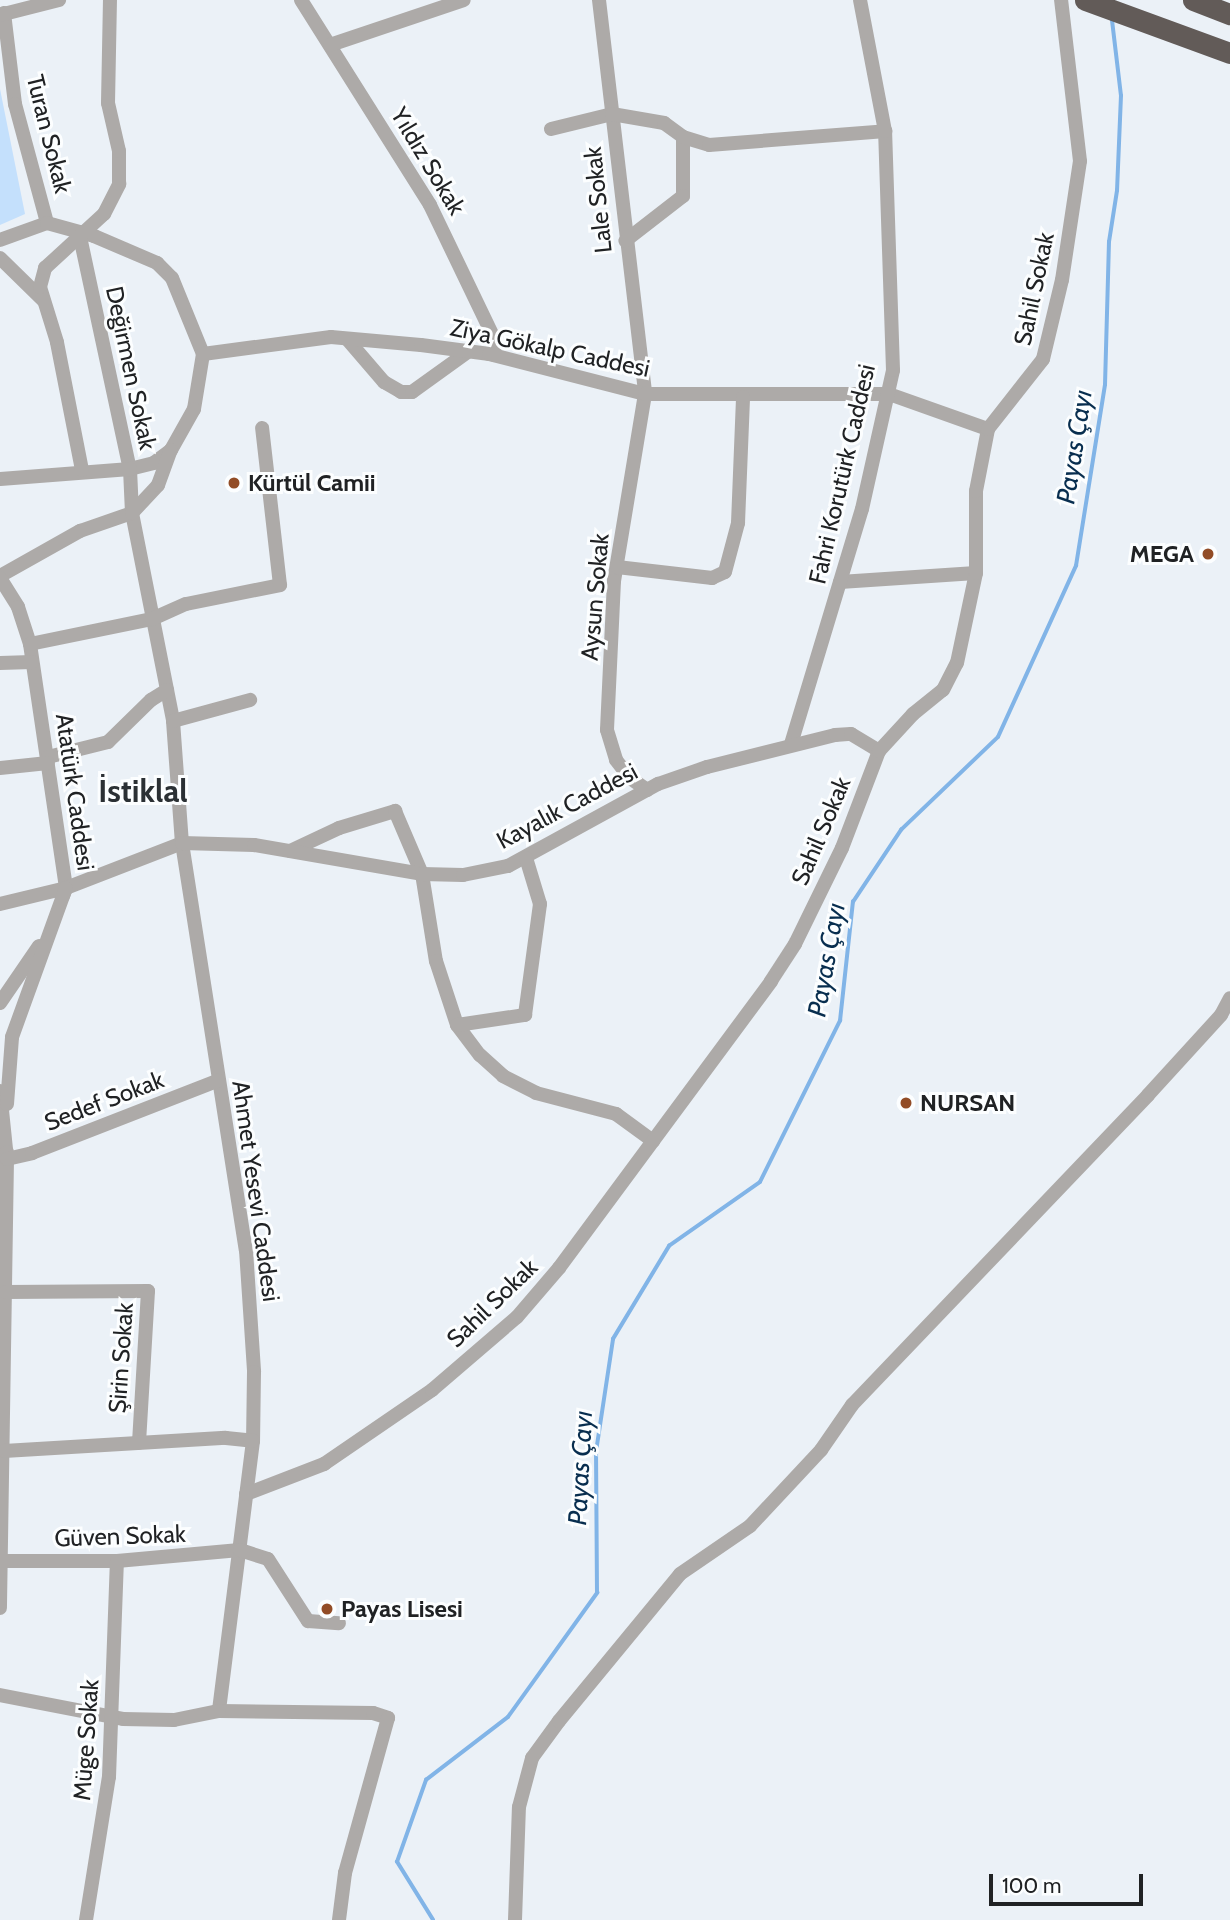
<!DOCTYPE html>
<html>
<head>
<meta charset="utf-8">
<style>
  body { margin:0 }
  #map { position:relative; width:1230px; height:1920px; overflow:hidden; background:#ebf1f7; font-family:Cabin,sans-serif }
  div>[style] { position:absolute }
  .green>* { inset:0; background:#c4e0fc }
  .stream>* { height:3.5px; margin:-1.75px; padding:0 1.75px; transform-origin:1.75px; border-radius:1.75px; background:#81b4e7 }
  .minor>* { height:14px; margin:-7px; padding:0 7px; transform-origin:7px; border-radius:7px; background:#adaaa8 }
  .highway>* { height:21px; margin:-10.5px; padding:0 10.5px; transform-origin:10.5px; border-radius:10.5px; background:#625b58 }
  .dots>* { width:19px; height:19px; translate:-50% -50%; box-sizing:border-box; border:4px solid #fcfeff; border-radius:50% }
  span { translate:-50% -50%; white-space:nowrap; text-align:center; line-height:1.15; -webkit-text-stroke:6px #fcfeff; paint-order:stroke }
  .street-label { font-size:24px; color:#202224 }
  .poi-label { font-size:24px; color:#202224; font-weight:700 }
  .left { translate:0 -50%; text-align:left }
  .right { translate:-100% -50%; text-align:right }
  .water-label { font-size:26px; color:#082e4f; font-style:italic }
  .district-label { font-size:32px; color:#2b3034; font-weight:700 }
  .scale { position:absolute; left:989px; top:1874px; width:154px; height:32px; box-sizing:border-box; border:4px solid #202224; border-top:0; padding-left:9px; font-size:21px; line-height:24px; white-space:nowrap; color:#202224; -webkit-text-stroke:5px #fcfeff; paint-order:stroke }
</style>
</head>
<body>
<div id="map">
  <div class="green">
    <div style="clip-path:polygon(0 89px,25px 214px,0 225px)"></div>
  </div>
  <div class="stream">
    <div style="left:433px;top:1920px;width:68px;rotate:-121.8deg"></div>
    <div style="left:397px;top:1862px;width:87px;rotate:-70.5deg"></div>
    <div style="left:426px;top:1780px;width:103px;rotate:-37.5deg"></div>
    <div style="left:508px;top:1717px;width:153px;rotate:-54.3deg"></div>
    <div style="left:597px;top:1593px;width:141px;rotate:-90.4deg"></div>
    <div style="left:596px;top:1452px;width:114px;rotate:-81.4deg"></div>
    <div style="left:613px;top:1339px;width:109px;rotate:-58.9deg"></div>
    <div style="left:669px;top:1246px;width:111px;rotate:-35.1deg"></div>
    <div style="left:760px;top:1182px;width:180px;rotate:-63.6deg"></div>
    <div style="left:840px;top:1021px;width:120px;rotate:-83.8deg"></div>
    <div style="left:853px;top:902px;width:87px;rotate:-56.3deg"></div>
    <div style="left:901px;top:830px;width:134px;rotate:-43.8deg"></div>
    <div style="left:998px;top:737px;width:188px;rotate:-65.5deg"></div>
    <div style="left:1076px;top:566px;width:183px;rotate:-80.9deg"></div>
    <div style="left:1105px;top:385px;width:143px;rotate:-88.4deg"></div>
    <div style="left:1109px;top:242px;width:52px;rotate:-81.1deg"></div>
    <div style="left:1117px;top:191px;width:95px;rotate:-87.6deg"></div>
    <div style="left:1121px;top:96px;width:77px;rotate:-96.8deg"></div>
  </div>
  <div class="minor">
    <div style="left:301px;top:0;width:242px;rotate:57.8deg"></div>
    <div style="left:430px;top:205px;width:150px;rotate:64.3deg"></div>
    <div style="left:495px;top:340px;width:15px;rotate:94deg"></div>
    <div style="left:599px;top:0;width:397px;rotate:83.3deg"></div>
    <div style="left:645px;top:394px;width:190px;rotate:99.4deg"></div>
    <div style="left:614px;top:581px;width:149px;rotate:92.7deg"></div>
    <div style="left:607px;top:730px;width:31px;rotate:73deg"></div>
    <div style="left:616px;top:760px;width:23px;rotate:52deg"></div>
    <div style="left:630px;top:778px;width:21px;rotate:35deg"></div>
    <div style="left:4px;top:13px;width:92px;rotate:83.1deg"></div>
    <div style="left:15px;top:104px;width:123px;rotate:74.9deg"></div>
    <div style="left:0;top:15px;width:61px;rotate:-14.3deg"></div>
    <div style="left:330px;top:45px;width:141px;rotate:-18.6deg"></div>
    <div style="left:551px;top:129px;width:63px;rotate:-13.8deg"></div>
    <div style="left:612px;top:114px;width:53px;rotate:9.8deg"></div>
    <div style="left:664px;top:123px;width:24px;rotate:36deg"></div>
    <div style="left:683px;top:137px;width:59px;rotate:90deg"></div>
    <div style="left:683px;top:196px;width:73px;rotate:142.2deg"></div>
    <div style="left:683px;top:137px;width:27px;rotate:17deg"></div>
    <div style="left:709px;top:145px;width:177px;rotate:-4.5deg"></div>
    <div style="left:79px;top:232px;width:242px;rotate:77.9deg"></div>
    <div style="left:130px;top:469px;width:44px;rotate:87.4deg"></div>
    <div style="left:132px;top:513px;width:212px;rotate:78.8deg"></div>
    <div style="left:173px;top:721px;width:122px;rotate:85.8deg"></div>
    <div style="left:182px;top:843px;width:412px;rotate:81.1deg"></div>
    <div style="left:246px;top:1250px;width:122px;rotate:86.2deg"></div>
    <div style="left:254px;top:1372px;width:69px;rotate:90.8deg"></div>
    <div style="left:253px;top:1441px;width:272px;rotate:97.2deg"></div>
    <div style="left:219px;top:1711px;width:154px;rotate:0.7deg"></div>
    <div style="left:373px;top:1713px;width:16px;rotate:18deg"></div>
    <div style="left:388px;top:1718px;width:161px;rotate:105.5deg"></div>
    <div style="left:345px;top:1873px;width:47px;rotate:97.3deg"></div>
    <div style="left:0;top:240px;width:50px;rotate:-19.9deg"></div>
    <div style="left:47px;top:223px;width:49px;rotate:15.5deg"></div>
    <div style="left:94px;top:236px;width:69px;rotate:23.2deg"></div>
    <div style="left:157px;top:263px;width:21px;rotate:45deg"></div>
    <div style="left:172px;top:278px;width:82px;rotate:67.8deg"></div>
    <div style="left:203px;top:354px;width:56px;rotate:99.3deg"></div>
    <div style="left:194px;top:409px;width:47px;rotate:119.3deg"></div>
    <div style="left:171px;top:450px;width:21px;rotate:143deg"></div>
    <div style="left:154px;top:463px;width:25px;rotate:166deg"></div>
    <div style="left:130px;top:469px;width:130px;rotate:175.6deg"></div>
    <div style="left:0;top:258px;width:60px;rotate:44.3deg"></div>
    <div style="left:347px;top:339px;width:57px;rotate:49.3deg"></div>
    <div style="left:384px;top:382px;width:20px;rotate:30deg"></div>
    <div style="left:401px;top:392px;width:11px"></div>
    <div style="left:412px;top:392px;width:70px;rotate:-35.7deg"></div>
    <div style="left:203px;top:354px;width:129px;rotate:-7.6deg"></div>
    <div style="left:331px;top:337px;width:90px;rotate:5.1deg"></div>
    <div style="left:421px;top:345px;width:69px;rotate:7.5deg"></div>
    <div style="left:489px;top:354px;width:161px;rotate:14.4deg"></div>
    <div style="left:645px;top:394px;width:244px"></div>
    <div style="left:889px;top:394px;width:105px;rotate:19.5deg"></div>
    <div style="left:82px;top:470px;width:130px;rotate:-101.1deg"></div>
    <div style="left:57px;top:342px;width:58px;rotate:-107.2deg"></div>
    <div style="left:40px;top:287px;width:20px;rotate:-75deg"></div>
    <div style="left:45px;top:268px;width:80px;rotate:-42.5deg"></div>
    <div style="left:104px;top:214px;width:34px;rotate:-63deg"></div>
    <div style="left:119px;top:184px;width:33px;rotate:-90deg"></div>
    <div style="left:119px;top:151px;width:49px;rotate:-102.9deg"></div>
    <div style="left:108px;top:103px;width:103px;rotate:-88.9deg"></div>
    <div style="left:617px;top:567px;width:96px;rotate:6.6deg"></div>
    <div style="left:712px;top:578px;width:14px;rotate:-25deg"></div>
    <div style="left:725px;top:572px;width:51px;rotate:-75.1deg"></div>
    <div style="left:738px;top:523px;width:126px;rotate:-87.7deg"></div>
    <div style="left:0;top:576px;width:92px;rotate:-29.4deg"></div>
    <div style="left:80px;top:531px;width:55px;rotate:-19.1deg"></div>
    <div style="left:132px;top:513px;width:38px;rotate:-47deg"></div>
    <div style="left:158px;top:485px;width:37px;rotate:-70deg"></div>
    <div style="left:0;top:578px;width:34px;rotate:58deg"></div>
    <div style="left:18px;top:607px;width:39px;rotate:72deg"></div>
    <div style="left:30px;top:644px;width:247px;rotate:81.6deg"></div>
    <div style="left:66px;top:888px;width:9px;rotate:111deg"></div>
    <div style="left:840px;top:582px;width:136px;rotate:-3.8deg"></div>
    <div style="left:30px;top:644px;width:125px;rotate:-11.6deg"></div>
    <div style="left:152px;top:619px;width:37px;rotate:-24deg"></div>
    <div style="left:186px;top:604px;width:96px;rotate:-11.4deg"></div>
    <div style="left:280px;top:585px;width:158px;rotate:-96.5deg"></div>
    <div style="left:0;top:663px;width:32px;rotate:-2deg"></div>
    <div style="left:173px;top:721px;width:80px;rotate:-15.3deg"></div>
    <div style="left:791px;top:744px;width:245px;rotate:-73.2deg"></div>
    <div style="left:862px;top:509px;width:142px;rotate:-77.4deg"></div>
    <div style="left:893px;top:370px;width:239px;rotate:-91.9deg"></div>
    <div style="left:885px;top:131px;width:133px;rotate:-100.8deg"></div>
    <div style="left:48px;top:757px;width:62px;rotate:-14deg"></div>
    <div style="left:108px;top:742px;width:60px;rotate:-44.3deg"></div>
    <div style="left:151px;top:700px;width:19px;rotate:-32deg"></div>
    <div style="left:0;top:768px;width:48px;rotate:-5.9deg"></div>
    <div style="left:290px;top:851px;width:54px;rotate:-25.1deg"></div>
    <div style="left:339px;top:828px;width:59px;rotate:-16.9deg"></div>
    <div style="left:395px;top:811px;width:69px;rotate:66.8deg"></div>
    <div style="left:422px;top:874px;width:88px;rotate:80.9deg"></div>
    <div style="left:436px;top:961px;width:67px;rotate:71.8deg"></div>
    <div style="left:457px;top:1025px;width:38px;rotate:53deg"></div>
    <div style="left:480px;top:1055px;width:31px;rotate:42deg"></div>
    <div style="left:503px;top:1076px;width:37px;rotate:27deg"></div>
    <div style="left:536px;top:1093px;width:83px;rotate:14.7deg"></div>
    <div style="left:616px;top:1114px;width:46px;rotate:36.1deg"></div>
    <div style="left:0;top:904px;width:68px;rotate:-13.6deg"></div>
    <div style="left:66px;top:888px;width:124px;rotate:-21.2deg"></div>
    <div style="left:182px;top:843px;width:72px;rotate:1.6deg"></div>
    <div style="left:254px;top:845px;width:170px;rotate:9.8deg"></div>
    <div style="left:422px;top:874px;width:41px;rotate:1.4deg"></div>
    <div style="left:463px;top:875px;width:46px;rotate:-11.3deg"></div>
    <div style="left:508px;top:866px;width:171px;rotate:-28.7deg"></div>
    <div style="left:658px;top:784px;width:52px;rotate:-19.1deg"></div>
    <div style="left:707px;top:767px;width:132px;rotate:-14deg"></div>
    <div style="left:835px;top:735px;width:16px;rotate:-4deg"></div>
    <div style="left:851px;top:734px;width:33px;rotate:31deg"></div>
    <div style="left:0;top:1003px;width:69px;rotate:-55.6deg"></div>
    <div style="left:457px;top:1025px;width:69px;rotate:-8.4deg"></div>
    <div style="left:525px;top:1015px;width:112px;rotate:-82.3deg"></div>
    <div style="left:540px;top:904px;width:48px;rotate:-106.9deg"></div>
    <div style="left:0;top:1091px;width:68px;rotate:84.1deg"></div>
    <div style="left:7px;top:1159px;width:449px;rotate:90.9deg"></div>
    <div style="left:7px;top:1104px;width:67px;rotate:-85.7deg"></div>
    <div style="left:12px;top:1037px;width:158px;rotate:-70.1deg"></div>
    <div style="left:7px;top:1152px;width:7px;rotate:90deg"></div>
    <div style="left:7px;top:1159px;width:26px;rotate:-13deg"></div>
    <div style="left:32px;top:1153px;width:199px;rotate:-21.3deg"></div>
    <div style="left:6px;top:1292px;width:142px;rotate:-0.4deg"></div>
    <div style="left:148px;top:1291px;width:152px;rotate:93.4deg"></div>
    <div style="left:4px;top:1451px;width:222px;rotate:-3.4deg"></div>
    <div style="left:226px;top:1438px;width:27px;rotate:6deg"></div>
    <div style="left:246px;top:1494px;width:84px;rotate:-21deg"></div>
    <div style="left:324px;top:1464px;width:131px;rotate:-34.4deg"></div>
    <div style="left:432px;top:1390px;width:112px;rotate:-40.7deg"></div>
    <div style="left:517px;top:1317px;width:65px;rotate:-49.4deg"></div>
    <div style="left:559px;top:1268px;width:357px;rotate:-53.5deg"></div>
    <div style="left:771px;top:981px;width:44px;rotate:-57deg"></div>
    <div style="left:795px;top:944px;width:107px;rotate:-63.9deg"></div>
    <div style="left:842px;top:848px;width:104px;rotate:-69.1deg"></div>
    <div style="left:879px;top:751px;width:50px;rotate:-47.4deg"></div>
    <div style="left:913px;top:714px;width:38px;rotate:-39deg"></div>
    <div style="left:943px;top:690px;width:30px;rotate:-63deg"></div>
    <div style="left:957px;top:663px;width:92px;rotate:-78.1deg"></div>
    <div style="left:976px;top:573px;width:82px;rotate:-90deg"></div>
    <div style="left:976px;top:491px;width:63px;rotate:-79deg"></div>
    <div style="left:988px;top:429px;width:89px;rotate:-51.8deg"></div>
    <div style="left:1043px;top:359px;width:81px;rotate:-76.5deg"></div>
    <div style="left:1062px;top:280px;width:120px;rotate:-81.4deg"></div>
    <div style="left:1080px;top:161px;width:162px;rotate:-96.7deg"></div>
    <div style="left:1px;top:1561px;width:116px"></div>
    <div style="left:117px;top:1561px;width:123px;rotate:-5.1deg"></div>
    <div style="left:240px;top:1550px;width:29px;rotate:18deg"></div>
    <div style="left:268px;top:1559px;width:74px;rotate:57.2deg"></div>
    <div style="left:308px;top:1621px;width:31px;rotate:4deg"></div>
    <div style="left:0;top:1695px;width:125px;rotate:11deg"></div>
    <div style="left:123px;top:1719px;width:51px;rotate:1.1deg"></div>
    <div style="left:174px;top:1720px;width:46px;rotate:-11.3deg"></div>
    <div style="left:86px;top:1920px;width:145px;rotate:-80.9deg"></div>
    <div style="left:109px;top:1777px;width:216px;rotate:-87.9deg"></div>
    <div style="left:515px;top:1920px;width:113px;rotate:-88deg"></div>
    <div style="left:519px;top:1807px;width:51px;rotate:-75.1deg"></div>
    <div style="left:532px;top:1758px;width:46px;rotate:-53.9deg"></div>
    <div style="left:559px;top:1721px;width:190px;rotate:-50.5deg"></div>
    <div style="left:680px;top:1574px;width:85px;rotate:-34.4deg"></div>
    <div style="left:750px;top:1526px;width:104px;rotate:-46.9deg"></div>
    <div style="left:821px;top:1450px;width:55px;rotate:-55.4deg"></div>
    <div style="left:852px;top:1405px;width:429px;rotate:-46.3deg"></div>
    <div style="left:1148px;top:1095px;width:108px;rotate:-47.6deg"></div>
    <div style="left:1221px;top:1015px;width:19px;rotate:-62deg"></div>
  </div>
  <div class="highway">
    <div style="left:1085px;top:0;width:154px;rotate:20.1deg"></div>
    <div style="left:1193px;top:0;width:40px;rotate:21deg"></div>
  </div>
  <div class="dots">
    <div style="left:234px;top:483px;background:#924c26"></div>
    <div style="left:1208px;top:554px;background:#924c26"></div>
    <div style="left:906px;top:1103px;background:#924c26"></div>
    <div style="left:327px;top:1609px;background:#924c26"></div>
  </div>
  <div class="street-label">
    <span style="left:49px;top:134px;rotate:76deg">Turan Sokak</span>
    <span style="left:428px;top:161px;rotate:59deg">Yıldız Sokak</span>
    <span style="left:598px;top:200px;rotate:-96deg">Lale Sokak</span>
    <span style="left:1034px;top:289px;rotate:-78deg">Sahil Sokak</span>
    <span style="left:550px;top:348px;rotate:12deg">Ziya Gökalp Caddesi</span>
    <span style="left:131px;top:368px;rotate:78deg">Değirmen Sokak</span>
    <span style="left:842px;top:474px;rotate:-77deg">Fahri Korutürk Caddesi</span>
    <span style="left:595px;top:597px;rotate:-85deg">Aysun Sokak</span>
    <span style="left:75px;top:792px;rotate:82deg">Atatürk Caddesi</span>
    <span style="left:567px;top:806px;rotate:-28deg">Kayalık Caddesi</span>
    <span style="left:821px;top:831px;rotate:-67deg">Sahil Sokak</span>
    <span style="left:104px;top:1101px;rotate:-21deg">Sedef Sokak</span>
    <span style="left:256px;top:1191px;rotate:82deg">Ahmet Yesevi Caddesi</span>
    <span style="left:492px;top:1303px;rotate:-44deg">Sahil Sokak</span>
    <span style="left:121px;top:1358px;rotate:-86deg">Şirin Sokak</span>
    <span style="left:120px;top:1536px;rotate:-2deg">Güven Sokak</span>
    <span style="left:86px;top:1740px;rotate:-86deg">Müge Sokak</span>
  </div>
  <div class="poi-label">
    <span class="left" style="left:248px;top:483px">Kürtül Camii</span>
    <span class="right" style="left:1194px;top:554px">MEGA</span>
    <span class="left" style="left:920px;top:1103px">NURSAN</span>
    <span class="left" style="left:341px;top:1609px">Payas Lisesi</span>
  </div>
  <div class="water-label">
    <span style="left:1075px;top:447px;rotate:-81deg">Payas Çayı</span>
    <span style="left:827px;top:960px;rotate:-80deg">Payas Çayı</span>
    <span style="left:581px;top:1468px;rotate:-87deg">Payas Çayı</span>
  </div>
  <div class="district-label">
    <span style="left:143px;top:791px">İstiklal</span>
  </div>
  <div class="scale">100 m</div>
</div>
</body>
</html>
